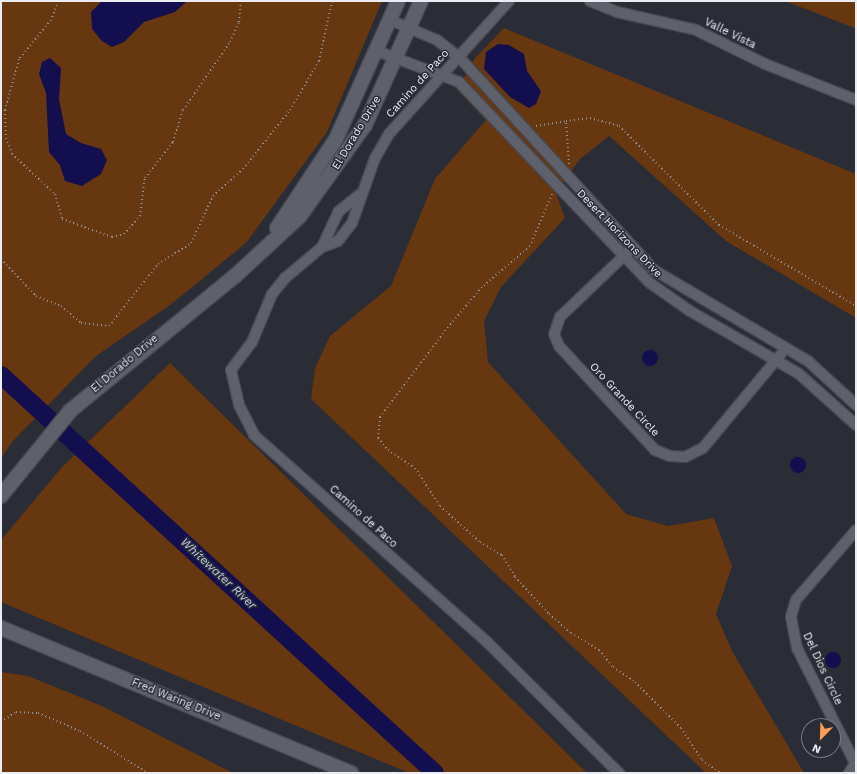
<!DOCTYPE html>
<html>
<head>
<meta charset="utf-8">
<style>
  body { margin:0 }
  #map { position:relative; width:857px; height:774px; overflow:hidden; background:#2a2c36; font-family:"Work Sans",sans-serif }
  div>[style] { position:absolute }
  .green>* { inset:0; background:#673710 }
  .water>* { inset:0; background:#130f4f }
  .round { border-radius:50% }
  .river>* { height:18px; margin:-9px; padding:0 9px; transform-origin:9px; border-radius:9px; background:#130f4f }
  .path>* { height:2px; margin-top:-1px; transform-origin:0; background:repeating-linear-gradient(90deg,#91939b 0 1px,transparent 0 4px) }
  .roads { filter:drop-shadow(1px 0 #474850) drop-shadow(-1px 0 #474850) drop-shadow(0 1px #474850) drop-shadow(0 -1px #474850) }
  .street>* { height:10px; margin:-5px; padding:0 5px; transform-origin:5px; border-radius:5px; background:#5e606c }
  .secondary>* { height:14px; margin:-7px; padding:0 7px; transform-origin:7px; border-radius:7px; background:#5e606c }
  span { translate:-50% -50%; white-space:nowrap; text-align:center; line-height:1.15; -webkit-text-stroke:3px #2a2c36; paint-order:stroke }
  .street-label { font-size:11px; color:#ebedf3 }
  .water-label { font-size:12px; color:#bfc7ef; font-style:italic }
  .frame { position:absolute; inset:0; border:2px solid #ebedf3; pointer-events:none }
  .north { position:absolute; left:801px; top:718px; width:40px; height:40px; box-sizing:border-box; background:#2a2c36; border:1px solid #777982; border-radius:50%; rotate:203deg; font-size:11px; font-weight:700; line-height:16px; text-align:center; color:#ebedf3 }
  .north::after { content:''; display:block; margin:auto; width:14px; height:18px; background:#fd9d55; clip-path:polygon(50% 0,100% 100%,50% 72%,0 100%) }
</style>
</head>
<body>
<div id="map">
  <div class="green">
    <div style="clip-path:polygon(1px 1px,382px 1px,327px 132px,246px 243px,170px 305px,96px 356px,13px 441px,1px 458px)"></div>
    <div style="clip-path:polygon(785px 1px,856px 1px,856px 28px,852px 27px)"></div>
    <div style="clip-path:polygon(504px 28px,856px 174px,856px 318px,726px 241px,609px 136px,579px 160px,556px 193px,565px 218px,501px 287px,484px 321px,488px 362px,626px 514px,668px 526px,714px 518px,732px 566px,716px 614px,732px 651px,804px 773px,706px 773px,311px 399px,315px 368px,330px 336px,391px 286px,435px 179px,486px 120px,457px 90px,475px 58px)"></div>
    <div style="clip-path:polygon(170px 363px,587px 773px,409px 773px,1px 602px,1px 540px,62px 467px)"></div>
    <div style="clip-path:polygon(1px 672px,28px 676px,102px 706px,233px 773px,1px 773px)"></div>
  </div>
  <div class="water">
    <div style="clip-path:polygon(102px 1px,187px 1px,175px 12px,144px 22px,124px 42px,112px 47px,102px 41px,92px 29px,91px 12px)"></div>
    <div style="clip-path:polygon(498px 44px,509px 45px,524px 54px,527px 71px,541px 91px,536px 104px,529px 108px,510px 97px,484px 69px,486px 52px)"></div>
    <div style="clip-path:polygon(50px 58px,61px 68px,59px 99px,66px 134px,81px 143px,101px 149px,107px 160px,101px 174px,82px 186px,65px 181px,60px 165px,49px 152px,46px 93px,39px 74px,42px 62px)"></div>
    <div class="round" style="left:642px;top:350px;width:16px;height:16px"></div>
    <div class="round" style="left:790px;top:457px;width:16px;height:16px"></div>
    <div class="round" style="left:825px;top:652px;width:16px;height:16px"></div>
  </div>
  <div class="river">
    <div style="left:1px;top:375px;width:589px;rotate:42.52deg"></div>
  </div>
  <div class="path">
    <div style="left:58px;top:1px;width:20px;rotate:110deg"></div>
    <div style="left:51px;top:20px;width:50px;rotate:129.4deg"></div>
    <div style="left:19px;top:59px;width:53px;rotate:105.4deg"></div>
    <div style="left:5px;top:110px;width:28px;rotate:88deg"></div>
    <div style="left:6px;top:138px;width:17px;rotate:69deg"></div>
    <div style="left:12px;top:154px;width:59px;rotate:42.9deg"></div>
    <div style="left:55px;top:194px;width:26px;rotate:74deg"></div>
    <div style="left:62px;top:219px;width:53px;rotate:19.8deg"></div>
    <div style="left:112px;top:237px;width:12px;rotate:-14deg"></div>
    <div style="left:124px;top:234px;width:24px;rotate:-48deg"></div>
    <div style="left:140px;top:216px;width:38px;rotate:-83deg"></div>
    <div style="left:145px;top:178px;width:46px;rotate:-52.1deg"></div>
    <div style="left:173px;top:142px;width:34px;rotate:-73deg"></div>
    <div style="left:183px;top:110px;width:83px;rotate:-55.3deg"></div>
    <div style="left:230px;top:42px;width:22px;rotate:-66deg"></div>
    <div style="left:239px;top:22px;width:21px;rotate:-85deg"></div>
    <div style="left:536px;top:126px;width:30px;rotate:-9deg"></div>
    <div style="left:569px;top:164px;width:43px;rotate:-94deg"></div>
    <div style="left:566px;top:121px;width:24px;rotate:-7deg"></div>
    <div style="left:590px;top:118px;width:30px;rotate:15deg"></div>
    <div style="left:619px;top:126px;width:141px;rotate:44.7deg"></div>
    <div style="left:719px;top:225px;width:159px;rotate:30.6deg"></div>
    <div style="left:552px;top:194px;width:56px;rotate:112.9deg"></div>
    <div style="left:530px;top:246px;width:63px;rotate:139.5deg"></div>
    <div style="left:482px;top:287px;width:52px;rotate:130.4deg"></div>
    <div style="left:448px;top:327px;width:113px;rotate:127.1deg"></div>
    <div style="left:380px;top:417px;width:21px;rotate:95deg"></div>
    <div style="left:378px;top:438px;width:16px;rotate:50deg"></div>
    <div style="left:388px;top:450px;width:32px;rotate:34deg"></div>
    <div style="left:415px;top:468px;width:45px;rotate:56.7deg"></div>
    <div style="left:440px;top:506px;width:54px;rotate:42deg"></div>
    <div style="left:480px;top:542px;width:26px;rotate:31deg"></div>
    <div style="left:502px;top:555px;width:26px;rotate:59deg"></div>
    <div style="left:515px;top:577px;width:50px;rotate:47.4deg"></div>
    <div style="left:549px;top:614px;width:29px;rotate:41deg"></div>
    <div style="left:571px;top:633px;width:33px;rotate:31deg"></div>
    <div style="left:599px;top:650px;width:22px;rotate:51deg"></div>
    <div style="left:613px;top:667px;width:27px;rotate:34deg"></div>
    <div style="left:635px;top:682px;width:65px;rotate:45deg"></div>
    <div style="left:681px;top:728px;width:38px;rotate:57deg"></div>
    <div style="left:702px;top:760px;width:22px;rotate:36deg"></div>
    <div style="left:1px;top:259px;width:51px;rotate:46.6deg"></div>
    <div style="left:36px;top:296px;width:27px;rotate:22deg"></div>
    <div style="left:61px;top:306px;width:26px;rotate:40deg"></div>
    <div style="left:81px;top:323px;width:28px;rotate:6deg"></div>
    <div style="left:109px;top:326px;width:79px;rotate:-51.7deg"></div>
    <div style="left:158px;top:264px;width:39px;rotate:-32deg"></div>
    <div style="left:191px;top:243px;width:52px;rotate:-64.9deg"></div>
    <div style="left:213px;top:196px;width:40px;rotate:-42deg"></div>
    <div style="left:243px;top:169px;width:75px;rotate:-51.5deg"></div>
    <div style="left:290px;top:110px;width:57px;rotate:-59.4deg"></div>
    <div style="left:319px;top:61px;width:61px;rotate:-77.8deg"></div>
    <div style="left:1px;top:722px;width:18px;rotate:-34deg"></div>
    <div style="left:16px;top:712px;width:22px;rotate:3deg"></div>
    <div style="left:38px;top:713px;width:46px;rotate:23.2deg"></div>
    <div style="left:80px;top:731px;width:80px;rotate:31.7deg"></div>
  </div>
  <div class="roads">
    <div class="street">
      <div style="left:509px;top:1px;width:179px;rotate:132.1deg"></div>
      <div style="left:389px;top:134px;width:28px;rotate:120deg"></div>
      <div style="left:375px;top:158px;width:69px;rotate:109.5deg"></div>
      <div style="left:352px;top:223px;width:23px;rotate:128deg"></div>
      <div style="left:338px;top:241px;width:17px;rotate:159deg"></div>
      <div style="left:322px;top:247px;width:48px;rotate:140deg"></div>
      <div style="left:285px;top:278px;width:21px;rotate:129deg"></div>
      <div style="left:272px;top:294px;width:52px;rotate:112.6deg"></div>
      <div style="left:252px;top:342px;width:35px;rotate:127deg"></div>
      <div style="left:231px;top:370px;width:36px;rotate:77deg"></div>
      <div style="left:239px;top:405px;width:34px;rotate:63deg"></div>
      <div style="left:254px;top:435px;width:312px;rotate:41.6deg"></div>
      <div style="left:487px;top:642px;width:186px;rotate:44.8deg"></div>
      <div style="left:590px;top:1px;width:29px;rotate:22deg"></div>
      <div style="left:617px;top:12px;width:81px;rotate:12.8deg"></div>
      <div style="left:696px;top:30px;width:77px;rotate:26.2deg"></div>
      <div style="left:765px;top:64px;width:98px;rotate:21.6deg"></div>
      <div style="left:390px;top:20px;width:51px;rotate:23.1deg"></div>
      <div style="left:437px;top:40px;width:28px;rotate:38deg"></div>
      <div style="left:459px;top:57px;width:289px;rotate:47.5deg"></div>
      <div style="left:654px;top:270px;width:179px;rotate:30.6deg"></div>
      <div style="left:808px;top:361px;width:65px;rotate:42.5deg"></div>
      <div style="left:377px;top:51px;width:88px;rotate:20.7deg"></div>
      <div style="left:459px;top:82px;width:277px;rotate:46.5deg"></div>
      <div style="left:650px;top:283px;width:49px;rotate:35deg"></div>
      <div style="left:690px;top:311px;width:125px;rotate:29.9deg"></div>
      <div style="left:798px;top:373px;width:78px;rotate:41.9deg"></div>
      <div style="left:322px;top:247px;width:38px;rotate:-65deg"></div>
      <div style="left:338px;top:212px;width:28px;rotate:-39deg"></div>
      <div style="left:628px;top:252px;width:94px;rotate:136.3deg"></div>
      <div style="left:560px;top:317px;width:18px;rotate:109deg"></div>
      <div style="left:554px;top:334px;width:13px;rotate:67deg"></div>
      <div style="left:559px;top:346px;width:142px;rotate:47.3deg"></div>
      <div style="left:655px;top:450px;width:16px;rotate:22deg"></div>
      <div style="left:670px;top:456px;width:15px;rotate:4deg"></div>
      <div style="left:685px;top:457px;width:20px;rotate:-27deg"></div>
      <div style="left:703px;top:448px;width:122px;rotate:-50.3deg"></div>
      <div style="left:855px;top:763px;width:129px;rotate:-116.8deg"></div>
      <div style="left:797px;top:648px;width:32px;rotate:-101deg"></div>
      <div style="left:791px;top:617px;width:18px;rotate:-74deg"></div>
      <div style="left:796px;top:600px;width:92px;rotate:-49.4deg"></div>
      <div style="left:849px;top:773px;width:13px;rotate:-58deg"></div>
    </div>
    <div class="secondary">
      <div style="left:277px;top:228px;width:107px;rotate:-56.5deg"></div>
      <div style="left:336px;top:139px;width:151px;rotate:-65.8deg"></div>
      <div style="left:1px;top:496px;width:109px;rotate:-50.9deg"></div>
      <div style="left:70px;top:411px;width:213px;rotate:-39.3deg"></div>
      <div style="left:235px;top:276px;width:88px;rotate:-42.7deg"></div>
      <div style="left:300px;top:216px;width:112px;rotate:-54.5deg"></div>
      <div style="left:365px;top:125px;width:136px;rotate:-65.7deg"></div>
      <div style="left:1px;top:628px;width:379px;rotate:22.5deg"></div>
    </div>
  </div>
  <div class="street-label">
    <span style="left:730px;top:34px;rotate:26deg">Valle Vista</span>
    <span style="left:418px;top:84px;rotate:-48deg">Camino de Paco</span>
    <span style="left:357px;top:133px;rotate:-59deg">El Dorado Drive</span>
    <span style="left:619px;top:234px;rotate:46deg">Desert Horizons Drive</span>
    <span style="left:125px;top:364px;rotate:-40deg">El Dorado Drive</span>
    <span style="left:624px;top:400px;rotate:47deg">Oro Grande Circle</span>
    <span style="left:363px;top:517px;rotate:42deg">Camino de Paco</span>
    <span style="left:822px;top:669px;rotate:65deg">Del Dios Circle</span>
    <span style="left:176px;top:700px;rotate:22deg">Fred Waring Drive</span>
  </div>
  <div class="water-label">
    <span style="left:218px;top:574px;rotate:43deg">Whitewater River</span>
  </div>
  <div class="frame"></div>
  <div class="north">N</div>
</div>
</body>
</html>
